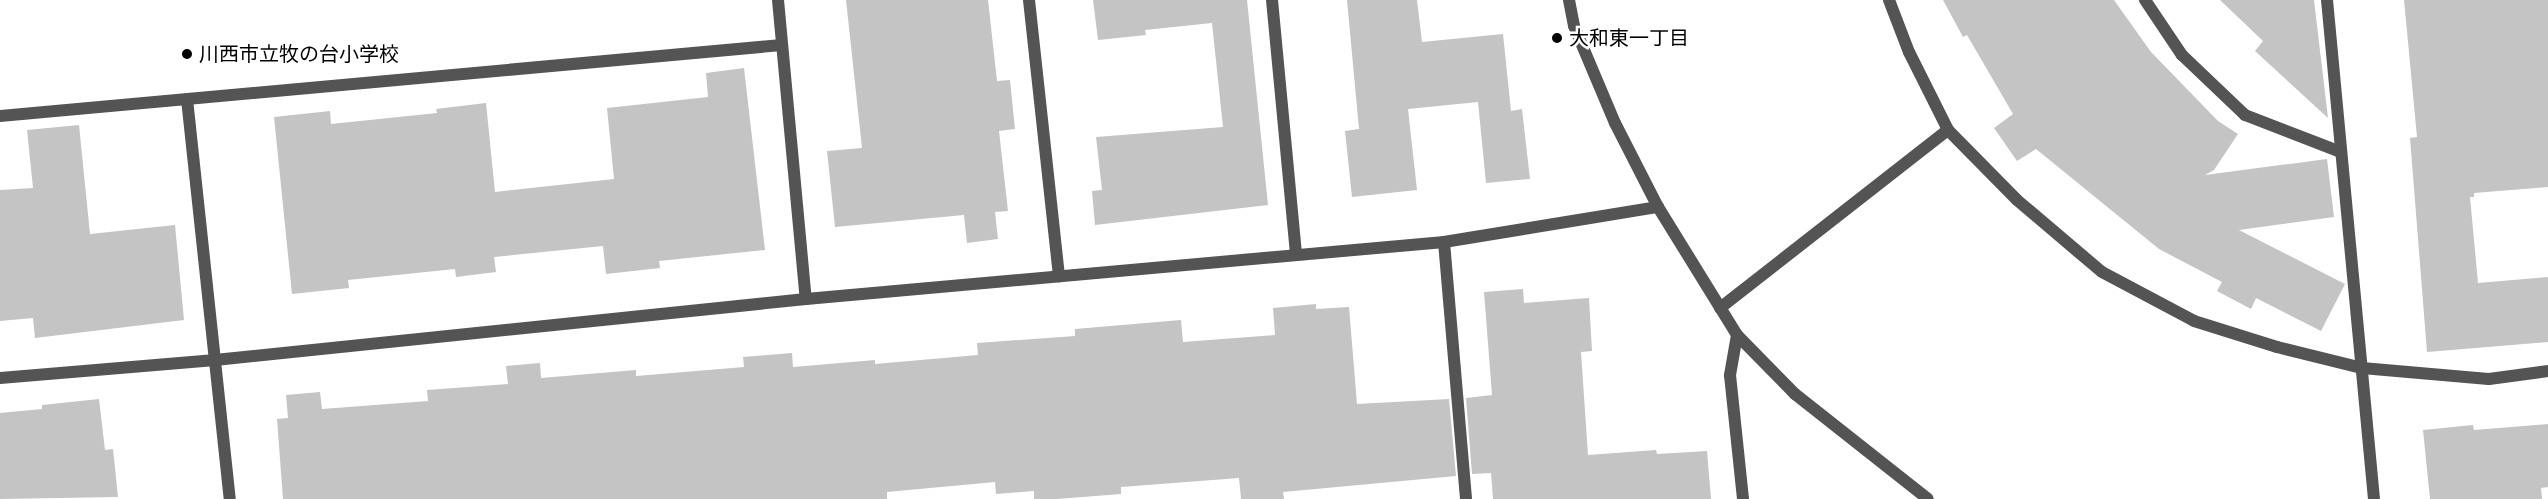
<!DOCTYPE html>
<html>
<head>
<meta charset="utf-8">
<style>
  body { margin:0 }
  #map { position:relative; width:2548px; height:499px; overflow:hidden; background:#fff; font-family:"Roboto Condensed","Noto Sans JP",sans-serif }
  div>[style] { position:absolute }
  .building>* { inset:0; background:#c4c4c4 }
  .minor>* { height:12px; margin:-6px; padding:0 6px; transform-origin:6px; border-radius:6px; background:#545454 }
  .tertiary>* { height:12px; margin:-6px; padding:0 6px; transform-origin:6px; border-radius:6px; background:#545454 }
  .dots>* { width:16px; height:16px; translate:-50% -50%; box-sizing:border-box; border:3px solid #fff; border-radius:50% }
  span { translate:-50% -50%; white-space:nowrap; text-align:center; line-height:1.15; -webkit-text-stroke:5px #fff; paint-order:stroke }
  .poi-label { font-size:20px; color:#000 }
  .left { translate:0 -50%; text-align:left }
</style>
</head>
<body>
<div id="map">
  <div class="building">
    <div style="clip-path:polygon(846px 0,988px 0,997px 81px,1010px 80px,1015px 129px,999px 131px,1008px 211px,995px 212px,998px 239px,967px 243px,964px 215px,835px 227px,827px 151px,862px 148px)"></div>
    <div style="clip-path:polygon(1093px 0,1247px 0,1268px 205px,1095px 225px,1092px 191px,1102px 190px,1096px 137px,1223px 127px,1212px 23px,1145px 30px,1146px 35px,1098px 40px)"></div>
    <div style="clip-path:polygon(1347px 0,1417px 0,1422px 42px,1503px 34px,1511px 111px,1522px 109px,1530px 179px,1486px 183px,1478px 102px,1408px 109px,1417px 190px,1352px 197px,1345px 131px,1359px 129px)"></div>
    <div style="clip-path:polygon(1943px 0,2114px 0,2151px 52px,2218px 121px,2238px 134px,2214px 170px,2205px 175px,2327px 159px,2334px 217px,2239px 230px,2345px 284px,2321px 331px,2256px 298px,2251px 309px,2217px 291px,2222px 282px,2159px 249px,2036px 149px,2017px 161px,1994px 128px,2013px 114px,1967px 35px,1963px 37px)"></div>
    <div style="clip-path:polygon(2220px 0,2314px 0,2328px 118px,2255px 51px,2263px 41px)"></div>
    <div style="clip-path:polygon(2404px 0,2548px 0,2548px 187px,2474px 193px,2474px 197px,2470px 197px,2478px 283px,2548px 277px,2548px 342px,2427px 352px,2410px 138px,2417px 137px)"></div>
    <div style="clip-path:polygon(744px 68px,765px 250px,659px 261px,660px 268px,606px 274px,603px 246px,494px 257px,496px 272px,456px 277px,455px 269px,348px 280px,349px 288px,292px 294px,274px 117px,330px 111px,331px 124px,437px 113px,436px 109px,486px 103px,495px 192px,614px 179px,607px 108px,708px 97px,706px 73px)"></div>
    <div style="clip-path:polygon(79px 125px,90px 234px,175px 225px,184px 320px,35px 338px,33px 318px,0 321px,0 190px,33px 188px,27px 130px)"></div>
    <div style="clip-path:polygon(1523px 289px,1524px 303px,1589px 298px,1592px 351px,1581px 352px,1588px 455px,1656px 450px,1657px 454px,1707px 451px,1711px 499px,1493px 499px,1491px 473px,1472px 474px,1466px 398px,1492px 395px,1484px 292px)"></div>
    <div style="clip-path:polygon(1316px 304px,1316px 309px,1349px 307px,1357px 404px,1449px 399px,1456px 476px,1283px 492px,1284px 499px,1241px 499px,1239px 478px,1121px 487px,1121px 494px,1057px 499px,1034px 499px,1034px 491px,996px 494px,995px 482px,887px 492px,887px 499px,283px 499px,277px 419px,288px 418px,286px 395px,320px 392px,322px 409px,428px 401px,427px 390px,508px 384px,506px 366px,540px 363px,541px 378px,636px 370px,636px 376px,744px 367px,743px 357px,792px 353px,793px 367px,875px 360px,875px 364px,978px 355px,977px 343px,1075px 336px,1075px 329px,1181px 320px,1183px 342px,1275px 335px,1273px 308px)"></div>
    <div style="clip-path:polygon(99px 399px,105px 450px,113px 449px,118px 497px,0 499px,0 413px,42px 409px,42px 405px)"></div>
    <div style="clip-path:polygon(2548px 424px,2548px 487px,2541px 488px,2542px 499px,2430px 499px,2423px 430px,2473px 425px,2474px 430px)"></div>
  </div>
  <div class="minor">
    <div style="left:778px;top:0;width:300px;rotate:84.7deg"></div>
    <div style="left:1029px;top:0;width:278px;rotate:83.8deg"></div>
    <div style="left:1272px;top:0;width:255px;rotate:84.6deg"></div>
    <div style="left:1889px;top:0;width:56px;rotate:69deg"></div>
    <div style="left:1909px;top:52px;width:87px;rotate:63.4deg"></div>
    <div style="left:1948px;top:130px;width:98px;rotate:45.4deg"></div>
    <div style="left:2017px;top:200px;width:111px;rotate:40.3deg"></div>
    <div style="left:2102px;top:272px;width:104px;rotate:28deg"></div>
    <div style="left:2194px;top:321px;width:87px;rotate:17.4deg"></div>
    <div style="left:2277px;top:347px;width:88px;rotate:13.9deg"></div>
    <div style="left:2362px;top:368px;width:127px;rotate:5deg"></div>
    <div style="left:2489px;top:379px;width:60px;rotate:-7.7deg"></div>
    <div style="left:2145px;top:0;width:66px;rotate:56.1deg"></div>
    <div style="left:2182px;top:55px;width:87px;rotate:43.6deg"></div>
    <div style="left:2245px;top:115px;width:103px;rotate:21.1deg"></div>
    <div style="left:2327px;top:0;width:501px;rotate:84.62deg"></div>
    <div style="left:187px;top:99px;width:402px;rotate:83.9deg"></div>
    <div style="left:0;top:116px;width:785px;rotate:-5.19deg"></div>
    <div style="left:1444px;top:242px;width:258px;rotate:85.1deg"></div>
    <div style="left:1720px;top:308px;width:289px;rotate:-38deg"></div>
    <div style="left:1737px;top:335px;width:41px;rotate:99.9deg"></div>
    <div style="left:1730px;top:375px;width:125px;rotate:84deg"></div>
  </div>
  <div class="tertiary">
    <div style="left:1569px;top:0;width:26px;rotate:79deg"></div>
    <div style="left:1574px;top:26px;width:105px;rotate:67.1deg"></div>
    <div style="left:1615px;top:123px;width:94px;rotate:62.9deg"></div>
    <div style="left:1658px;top:207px;width:150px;rotate:58.3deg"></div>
    <div style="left:1737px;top:335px;width:83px;rotate:45.5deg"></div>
    <div style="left:1795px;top:394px;width:169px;rotate:38.3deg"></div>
    <div style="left:0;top:378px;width:216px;rotate:-4.8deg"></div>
    <div style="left:215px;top:360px;width:594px;rotate:-5.89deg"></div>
    <div style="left:806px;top:299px;width:641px;rotate:-5.11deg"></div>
    <div style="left:1444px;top:242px;width:217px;rotate:-9.3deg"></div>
  </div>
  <div class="dots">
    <div style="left:1557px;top:38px;background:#000"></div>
    <div style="left:187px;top:54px;background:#000"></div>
  </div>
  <div class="poi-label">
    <span class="left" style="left:1569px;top:38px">大和東一丁目</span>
    <span class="left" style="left:199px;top:54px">川西市立牧の台小学校</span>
  </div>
</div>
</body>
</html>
